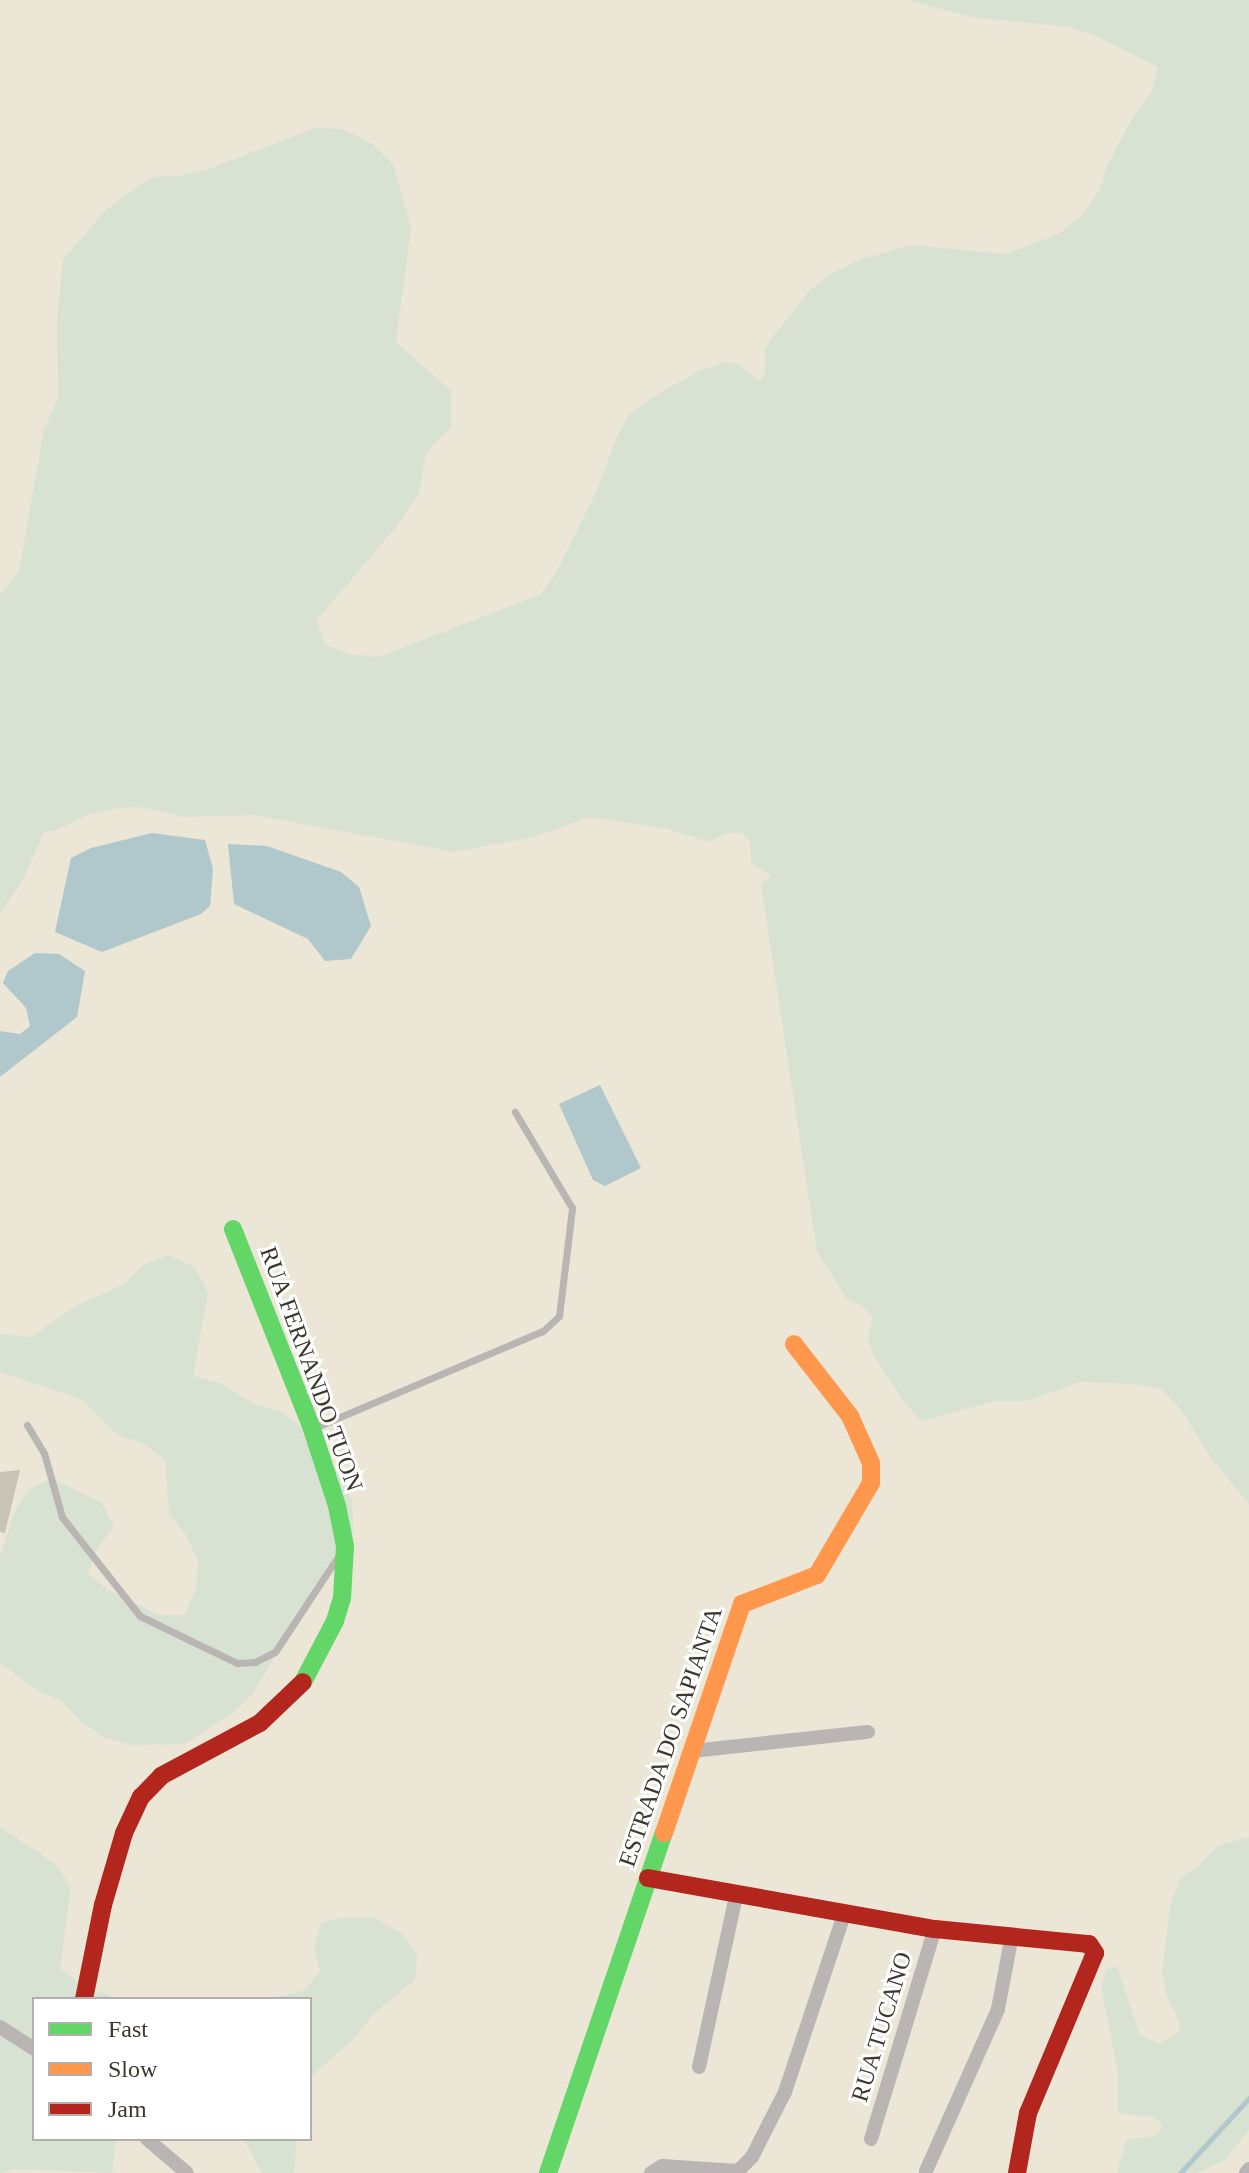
<!DOCTYPE html>
<html>
<head>
<meta charset="utf-8">
<style>
  body { margin:0 }
  #map { position:relative; width:1249px; height:2173px; overflow:hidden; background:#ece6d7; font-family:"Times New Roman",serif }
  div>[style] { position:absolute }
  .green>* { inset:0; background:#d8e2d2 }
  .water>* { inset:0; background:#b0c7cc }
  .stream>* { height:5px; margin:-2.5px; padding:0 2.5px; transform-origin:2.5px; border-radius:2.5px; background:#b0c7cc }
  .building>* { inset:0; background:#c8c3b7 }
  .lane>* { height:7px; margin:-3.5px; padding:0 3.5px; transform-origin:3.5px; border-radius:3.5px; background:#b9b5b2 }
  .street>* { height:14px; margin:-7px; padding:0 7px; transform-origin:7px; border-radius:7px; background:#b9b5b2 }
  .fast>* { height:18px; margin:-9px; padding:0 9px; transform-origin:9px; border-radius:9px; background:#63d668 }
  .slow>* { height:18px; margin:-9px; padding:0 9px; transform-origin:9px; border-radius:9px; background:#ff974d }
  .jam>* { height:18px; margin:-9px; padding:0 9px; transform-origin:9px; border-radius:9px; background:#b3261e }
  span { translate:-50% -50%; white-space:nowrap; text-align:center; line-height:1.15; -webkit-text-stroke:6px #fff; paint-order:stroke }
  .street-label { font-size:24px; color:#3c382e }
  .legend { position:absolute; left:32px; top:1997px; width:280px; height:144px; box-sizing:border-box; background:#fff; border:2px solid #b1afab; margin:0; padding:10px 14px; list-style:none; font-size:24px; color:#3c382e }
  .legend li { display:flex; align-items:center; gap:16px; height:40px }
  .legend b { width:40px; border:2px solid #b1afab }
</style>
</head>
<body>
<div id="map">
  <div class="green">
    <div style="clip-path:polygon(906px 0,1249px 0,1249px 1504px,1211px 1458px,1181px 1410px,1163px 1390px,1136px 1384px,1080px 1382px,1027px 1401px,995px 1401px,921px 1421px,902px 1399px,873px 1354px,868px 1338px,873px 1317px,859px 1304px,847px 1299px,817px 1252px,761px 885px,771px 875px,751px 863px,750px 841px,741px 833px,728px 833px,708px 842px,665px 828px,590px 817px,537px 836px,455px 852px,254px 815px,184px 817px,140px 807px,116px 808px,87px 815px,58px 830px,44px 832px,22px 882px,0 913px,0 595px,19px 571px,44px 429px,58px 399px,57px 321px,63px 259px,106px 210px,151px 177px,180px 176px,214px 167px,318px 127px,346px 130px,374px 145px,393px 164px,411px 228px,396px 342px,451px 391px,451px 427px,426px 453px,419px 493px,396px 527px,317px 620px,325px 645px,351px 654px,379px 657px,541px 594px,557px 571px,596px 492px,616px 439px,628px 416px,651px 398px,699px 371px,725px 362px,739px 364px,760px 382px,765px 373px,765px 349px,771px 339px,809px 291px,832px 273px,859px 260px,912px 245px,1005px 254px,1059px 234px,1082px 215px,1099px 191px,1107px 166px,1133px 117px,1151px 93px,1158px 67px,1094px 35px,1069px 27px,972px 17px)"></div>
    <div style="clip-path:polygon(168px 1255px,194px 1267px,208px 1293px,193px 1376px,219px 1383px,257px 1405px,283px 1412px,303px 1429px,342px 1476px,352px 1501px,354px 1533px,326px 1569px,252px 1695px,231px 1714px,184px 1744px,131px 1745px,105px 1738px,82px 1723px,63px 1702px,37px 1690px,0 1663px,0 1556px,14px 1513px,28px 1490px,51px 1478px,102px 1503px,114px 1526px,98px 1548px,88px 1574px,108px 1590px,159px 1615px,185px 1615px,196px 1587px,198px 1561px,186px 1535px,169px 1514px,165px 1460px,144px 1444px,119px 1436px,81px 1399px,0 1372px,0 1334px,31px 1337px,76px 1306px,124px 1284px,143px 1265px)"></div>
    <div style="clip-path:polygon(0 1827px,56px 1864px,71px 1887px,60px 1968px,85px 1988px,110px 1995px,110px 1999px,34px 1999px,34px 2139px,116px 2139px,112px 2173px,13px 2169px,0 2173px)"></div>
    <div style="clip-path:polygon(1249px 1837px,1249px 2130px,1225px 2160px,1197px 2173px,1117px 2173px,1126px 2140px,1154px 2136px,1162px 2129px,1161px 2123px,1152px 2117px,1118px 2113px,1118px 2073px,1101px 1987px,1106px 1970px,1117px 1966px,1140px 2035px,1160px 2044px,1178px 2033px,1180px 2024px,1167px 1996px,1162px 1973px,1170px 1907px,1180px 1878px,1197px 1868px,1217px 1846px)"></div>
    <div style="clip-path:polygon(348px 1917px,375px 1918px,400px 1932px,417px 1954px,415px 1980px,373px 2014px,356px 2037px,310px 2077px,310px 1999px,271px 1999px,305px 1990px,320px 1971px,314px 1948px,321px 1922px)"></div>
    <div style="clip-path:polygon(244px 2139px,297px 2139px,294px 2173px,262px 2173px)"></div>
  </div>
  <div class="water">
    <div style="clip-path:polygon(152px 833px,205px 840px,213px 869px,210px 906px,201px 914px,102px 952px,55px 932px,71px 858px,91px 848px)"></div>
    <div style="clip-path:polygon(228px 844px,267px 846px,341px 872px,359px 887px,371px 926px,351px 959px,325px 961px,308px 939px,234px 904px)"></div>
    <div style="clip-path:polygon(35px 953px,59px 954px,85px 971px,77px 1017px,0 1077px,0 1031px,20px 1034px,30px 1026px,26px 1008px,3px 983px,8px 971px)"></div>
    <div style="clip-path:polygon(600px 1085px,641px 1168px,605px 1186px,593px 1180px,559px 1104px)"></div>
  </div>
  <div class="stream">
    <div style="left:1180px;top:2173px;width:102px;rotate:-47.4deg"></div>
  </div>
  <div class="building">
    <div style="clip-path:polygon(20px 1470px,5px 1533px,0 1532px,0 1472px)"></div>
  </div>
  <div class="lane">
    <div style="left:27px;top:1425px;width:33px;rotate:59deg"></div>
    <div style="left:44px;top:1453px;width:66px;rotate:74.3deg"></div>
    <div style="left:62px;top:1517px;width:126px;rotate:51.8deg"></div>
    <div style="left:140px;top:1616px;width:108px;rotate:25.9deg"></div>
    <div style="left:237px;top:1663px;width:18px;rotate:-3deg"></div>
    <div style="left:255px;top:1662px;width:22px;rotate:-27deg"></div>
    <div style="left:275px;top:1652px;width:113px;rotate:-56.6deg"></div>
    <div style="left:314px;top:1428px;width:249px;rotate:-23deg"></div>
    <div style="left:543px;top:1331px;width:22px;rotate:-43deg"></div>
    <div style="left:559px;top:1316px;width:109px;rotate:-83.1deg"></div>
    <div style="left:572px;top:1208px;width:112px;rotate:-120.7deg"></div>
  </div>
  <div class="street">
    <div style="left:692px;top:1751px;width:177px;rotate:-6.2deg"></div>
    <div style="left:0;top:2027px;width:40px;rotate:32.9deg"></div>
    <div style="left:699px;top:2067px;width:175px;rotate:-77.8deg"></div>
    <div style="left:147px;top:2139px;width:52px;rotate:40.4deg"></div>
    <div style="left:871px;top:2139px;width:220px;rotate:-73.1deg"></div>
    <div style="left:926px;top:2171px;width:177px;rotate:-66deg"></div>
    <div style="left:998px;top:2009px;width:75px;rotate:-79.3deg"></div>
    <div style="left:651px;top:2173px;width:13px;rotate:-32deg"></div>
    <div style="left:662px;top:2166px;width:76px;rotate:3.8deg"></div>
    <div style="left:738px;top:2171px;width:20px;rotate:-45deg"></div>
    <div style="left:752px;top:2157px;width:73px;rotate:-63.1deg"></div>
    <div style="left:785px;top:2092px;width:187px;rotate:-71.6deg"></div>
    <div style="left:1246px;top:2173px;width:5px;rotate:-53deg"></div>
  </div>
  <div class="fast">
    <div style="left:233px;top:1229px;width:215px;rotate:68.4deg"></div>
    <div style="left:312px;top:1429px;width:81px;rotate:72deg"></div>
    <div style="left:337px;top:1506px;width:41px;rotate:78.7deg"></div>
    <div style="left:345px;top:1546px;width:52px;rotate:93.3deg"></div>
    <div style="left:342px;top:1598px;width:24px;rotate:107deg"></div>
    <div style="left:335px;top:1621px;width:69px;rotate:117.7deg"></div>
    <div style="left:548px;top:2173px;width:359px;rotate:-71.2deg"></div>
  </div>
  <div class="slow">
    <div style="left:664px;top:1833px;width:242px;rotate:-71.2deg"></div>
    <div style="left:742px;top:1604px;width:80px;rotate:-21.1deg"></div>
    <div style="left:817px;top:1575px;width:107px;rotate:-59.6deg"></div>
    <div style="left:871px;top:1483px;width:20px;rotate:-90deg"></div>
    <div style="left:871px;top:1463px;width:51px;rotate:-114.1deg"></div>
    <div style="left:850px;top:1416px;width:91px;rotate:-127.9deg"></div>
  </div>
  <div class="jam">
    <div style="left:648px;top:1878px;width:291px;rotate:10.1deg"></div>
    <div style="left:935px;top:1929px;width:155px;rotate:5.6deg"></div>
    <div style="left:1089px;top:1944px;width:11px;rotate:56deg"></div>
    <div style="left:1095px;top:1953px;width:173px;rotate:112.7deg"></div>
    <div style="left:1028px;top:2113px;width:61px;rotate:100.4deg"></div>
    <div style="left:84px;top:1999px;width:96px;rotate:-78.6deg"></div>
    <div style="left:103px;top:1905px;width:75px;rotate:-73.7deg"></div>
    <div style="left:124px;top:1833px;width:40px;rotate:-65deg"></div>
    <div style="left:141px;top:1797px;width:29px;rotate:-46deg"></div>
    <div style="left:161px;top:1776px;width:112px;rotate:-28.2deg"></div>
    <div style="left:260px;top:1723px;width:59px;rotate:-43.6deg"></div>
  </div>
  <div class="street-label">
    <span style="left:311px;top:1369px;rotate:70deg">RUA FERNANDO TUON</span>
    <span style="left:671px;top:1737px;rotate:-71deg">ESTRADA DO SAPIANTA</span>
    <span style="left:882px;top:2027px;rotate:-73deg">RUA TUCANO</span>
  </div>
  <ul class="legend">
  <li><b style="height:10px;background:#63d668"></b>Fast</li>
  <li><b style="height:10px;background:#ff974d"></b>Slow</li>
  <li><b style="height:10px;background:#b3261e"></b>Jam</li>
  </ul>
</div>
</body>
</html>
